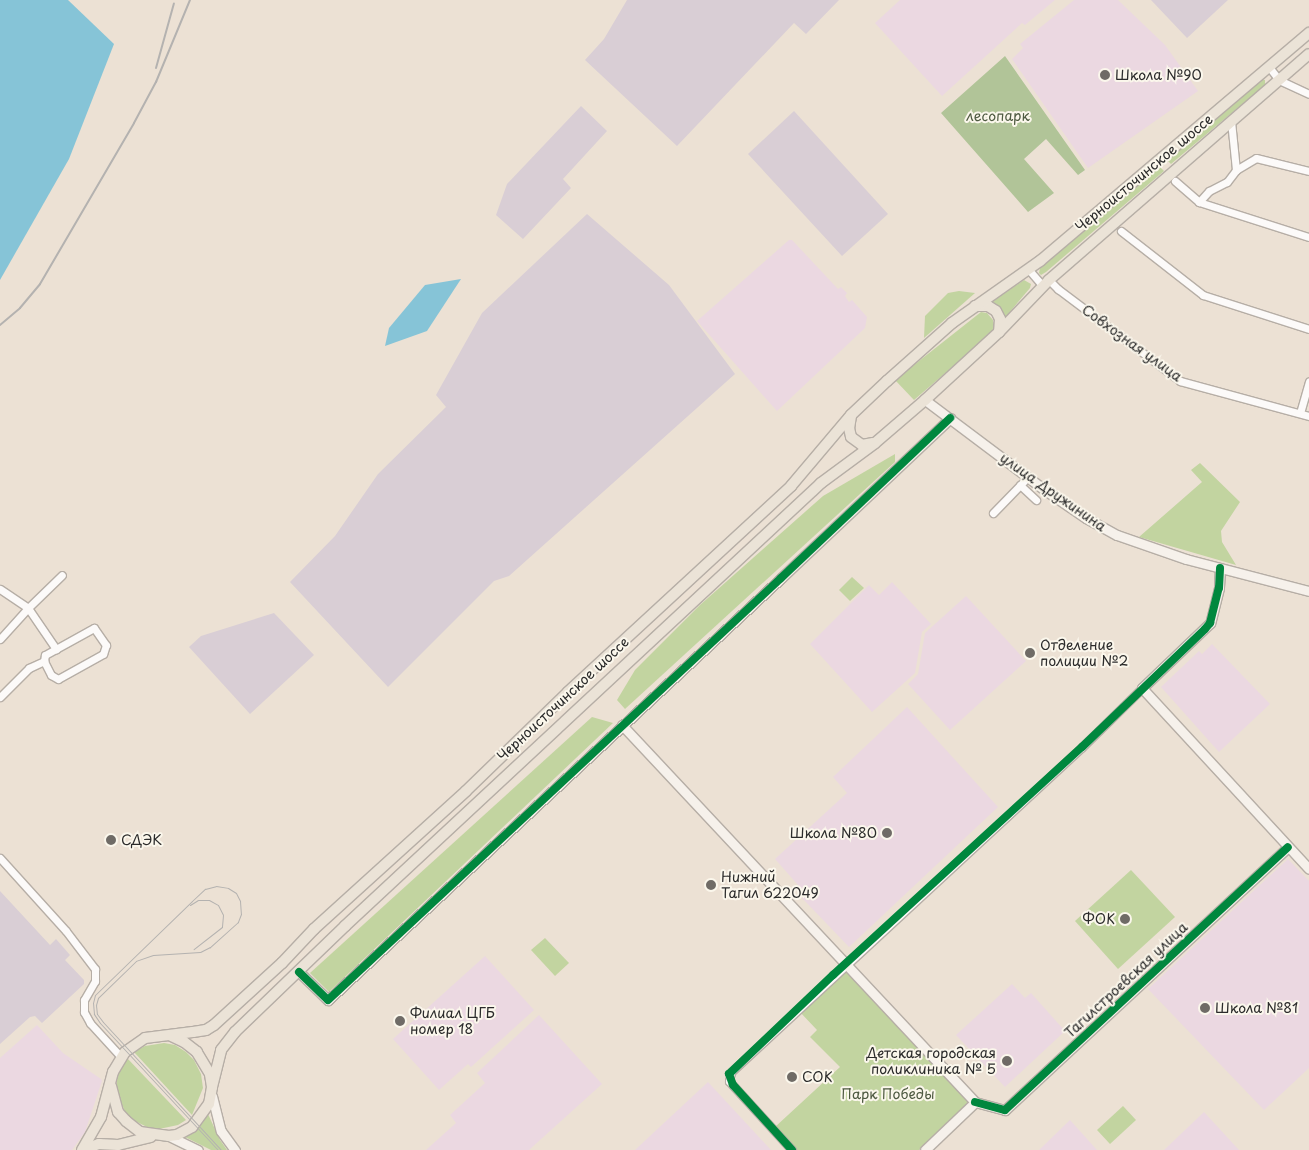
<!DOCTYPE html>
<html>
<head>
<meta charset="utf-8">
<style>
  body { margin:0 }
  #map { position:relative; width:1309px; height:1150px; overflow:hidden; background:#ece1d4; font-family:"Playpen Sans",sans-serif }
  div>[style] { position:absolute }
  .built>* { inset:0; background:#ebd8e1 }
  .industrial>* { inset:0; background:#d9ced5 }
  .green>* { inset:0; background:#c2d4a0 }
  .forest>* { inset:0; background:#b1c498 }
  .water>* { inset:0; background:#86c4d7 }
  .roads { filter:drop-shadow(1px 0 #b6aea6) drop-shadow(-1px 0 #b6aea6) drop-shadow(0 1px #b6aea6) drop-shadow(0 -1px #b6aea6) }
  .street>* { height:7px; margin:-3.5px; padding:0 3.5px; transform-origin:3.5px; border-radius:3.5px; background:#fcfaf9 }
  .secondary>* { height:9px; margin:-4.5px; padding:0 4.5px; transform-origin:4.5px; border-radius:4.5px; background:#f6f1eb }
  .primary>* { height:10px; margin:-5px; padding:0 5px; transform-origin:5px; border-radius:5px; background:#ebe3d7 }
  .tram>* { height:1px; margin:-0.5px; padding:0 0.5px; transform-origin:0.5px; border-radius:0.5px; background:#b4b2b0 }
  .rail>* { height:2px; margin:-1px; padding:0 1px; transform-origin:1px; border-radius:1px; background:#b4b2b0 }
  .cycleway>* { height:8px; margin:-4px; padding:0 4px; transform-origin:4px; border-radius:4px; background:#00873e }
  .dots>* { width:14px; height:14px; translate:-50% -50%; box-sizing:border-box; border:2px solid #fbf7ec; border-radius:50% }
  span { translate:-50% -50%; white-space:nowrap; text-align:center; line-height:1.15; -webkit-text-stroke:4px #fbf7ec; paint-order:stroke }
  .poi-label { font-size:14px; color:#2b2b2b }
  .left { translate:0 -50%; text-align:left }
  .right { translate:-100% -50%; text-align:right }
  .park-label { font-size:14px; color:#4e5a41 }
  .street-label { font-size:14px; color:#2b2b2b }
</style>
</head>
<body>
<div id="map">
  <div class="built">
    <div style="clip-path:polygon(900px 0,1055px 0,1025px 25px,1022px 23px,942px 96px,875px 23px)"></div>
    <div style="clip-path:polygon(1074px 0,1118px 0,1165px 45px,1198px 91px,1088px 168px,1012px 59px,1023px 48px,1020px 44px)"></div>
    <div style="clip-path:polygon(789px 240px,792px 240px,838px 289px,841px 287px,847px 293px,845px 296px,849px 302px,852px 300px,867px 317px,865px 328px,777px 411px,697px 321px)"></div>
    <div style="clip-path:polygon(892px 582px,931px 624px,922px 632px,915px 673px,872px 712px,810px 644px,869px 585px,879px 595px)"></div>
    <div style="clip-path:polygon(966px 596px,1026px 661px,950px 730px,908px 684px,918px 674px,925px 633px)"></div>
    <div style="clip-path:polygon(1212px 644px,1270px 704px,1219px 752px,1161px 687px,1199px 651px,1202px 654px)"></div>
    <div style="clip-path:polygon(907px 707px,998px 807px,849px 947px,802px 898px,806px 894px,775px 859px,847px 793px,833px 777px)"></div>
    <div style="clip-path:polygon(1288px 859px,1309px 881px,1309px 1068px,1264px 1110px,1148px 989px)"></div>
    <div style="clip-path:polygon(485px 956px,534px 1010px,471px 1067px,468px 1064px,439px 1090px,393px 1039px)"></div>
    <div style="clip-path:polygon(1012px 984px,1025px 998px,1031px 993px,1065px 1031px,1005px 1087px,956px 1035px)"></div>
    <div style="clip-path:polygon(539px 1015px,602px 1084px,529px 1150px,426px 1150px,456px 1123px,450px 1115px,485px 1083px,477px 1073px)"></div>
    <div style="clip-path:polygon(37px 1025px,63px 1053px,101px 1079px,102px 1081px,85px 1132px,72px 1150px,0 1150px,0 1058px)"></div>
    <div style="clip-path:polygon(708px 1082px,771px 1150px,635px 1150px,665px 1122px)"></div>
    <div style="clip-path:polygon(1204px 1112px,1239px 1150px,1164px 1150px)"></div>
    <div style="clip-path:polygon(1070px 1120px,1097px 1150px,1039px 1150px)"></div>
  </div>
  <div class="industrial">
    <div style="clip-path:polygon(627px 0,839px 0,806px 34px,794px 23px,677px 146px,585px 60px,604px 39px)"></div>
    <div style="clip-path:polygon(1151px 0,1228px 0,1187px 38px)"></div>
    <div style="clip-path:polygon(581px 106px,607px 131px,563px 179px,571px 188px,523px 239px,496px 215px,507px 184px)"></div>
    <div style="clip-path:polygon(794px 111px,888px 214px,842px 256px,748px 154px)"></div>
    <div style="clip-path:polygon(587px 214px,669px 285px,735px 374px,509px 576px,494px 581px,388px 687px,290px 582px,335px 536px,378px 474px,446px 407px,436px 395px,482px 313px)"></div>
    <div style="clip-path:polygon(274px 613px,314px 655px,250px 714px,189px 647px,201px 636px)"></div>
    <div style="clip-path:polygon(0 891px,50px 945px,56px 939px,70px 955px,65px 960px,84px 980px,84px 984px,42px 1023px,35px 1016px,30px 1017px,0 1044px)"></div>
  </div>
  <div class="green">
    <div style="clip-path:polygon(1260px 79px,1265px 80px,1265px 85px,1171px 164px,1167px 160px)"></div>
    <div style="clip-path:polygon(1159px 166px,1164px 171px,1046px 272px,1041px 275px,1039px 273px,1040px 268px)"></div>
    <div style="clip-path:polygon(1024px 280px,1031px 284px,1030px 288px,1003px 320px,989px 304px)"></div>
    <div style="clip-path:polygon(959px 291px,975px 293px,924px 338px,925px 316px,948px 293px)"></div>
    <div style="clip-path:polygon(981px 312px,987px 313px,993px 320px,994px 325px,992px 333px,914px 400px,895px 380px)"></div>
    <div style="clip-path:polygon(895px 454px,895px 462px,625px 709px,617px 700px,635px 670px,700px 605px,823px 496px)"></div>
    <div style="clip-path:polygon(1200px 463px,1240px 502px,1221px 531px,1222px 542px,1236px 565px,1139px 537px,1202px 482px,1191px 470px)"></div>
    <div style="clip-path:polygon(852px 577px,864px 588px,850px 601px,839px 590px)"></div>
    <div style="clip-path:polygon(592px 717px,613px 723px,329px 992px,310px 973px)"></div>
    <div style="clip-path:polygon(1131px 870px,1175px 917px,1118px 969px,1075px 921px)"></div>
    <div style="clip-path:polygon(545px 938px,569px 963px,555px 976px,531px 950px)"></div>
    <div style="clip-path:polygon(845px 969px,968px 1099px,967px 1104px,919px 1150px,796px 1150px,775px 1127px,840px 1067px,810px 1037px,817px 1030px,799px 1011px)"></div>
    <div style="clip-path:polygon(164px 1043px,175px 1045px,186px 1052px,194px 1060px,201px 1074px,203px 1088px,192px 1115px,134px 1052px,145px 1046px)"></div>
    <div style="clip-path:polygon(127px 1058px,186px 1120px,178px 1125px,159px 1129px,151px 1129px,133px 1120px,125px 1112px,117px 1092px,117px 1080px,121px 1066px)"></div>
    <div style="clip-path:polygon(1123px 1106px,1136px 1120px,1110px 1144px,1097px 1130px)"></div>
    <div style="clip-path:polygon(208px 1114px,220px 1140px,227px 1150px,211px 1150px,185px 1137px,193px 1132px)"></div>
  </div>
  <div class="forest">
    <div style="clip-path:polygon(1005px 56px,1085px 170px,1078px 175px,1046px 139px,1024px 159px,1054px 193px,1028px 212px,941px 113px)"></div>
  </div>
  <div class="water">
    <div style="clip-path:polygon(0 0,68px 0,114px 44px,69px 159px,0 280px)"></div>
    <div style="clip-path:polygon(461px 279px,427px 331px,385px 346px,389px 328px,425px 285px)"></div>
  </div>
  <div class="roads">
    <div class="street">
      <div style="left:1269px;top:67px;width:16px;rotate:52deg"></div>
      <div style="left:1279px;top:80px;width:33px;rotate:25deg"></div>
      <div style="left:1236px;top:170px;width:23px;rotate:-31deg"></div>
      <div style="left:1256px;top:158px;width:55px;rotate:13.8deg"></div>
      <div style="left:1175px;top:181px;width:32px;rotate:41deg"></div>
      <div style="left:1199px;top:202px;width:115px;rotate:17.7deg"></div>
      <div style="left:1199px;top:202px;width:15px;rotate:-48deg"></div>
      <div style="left:1209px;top:191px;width:20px;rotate:-27deg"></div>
      <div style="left:1227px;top:182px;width:15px;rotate:-53deg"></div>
      <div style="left:1236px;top:170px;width:49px;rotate:-95.8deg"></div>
      <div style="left:1121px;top:231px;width:104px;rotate:38deg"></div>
      <div style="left:1203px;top:295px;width:111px;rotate:17.8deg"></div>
      <div style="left:1029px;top:270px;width:21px;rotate:49deg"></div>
      <div style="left:1049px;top:280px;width:13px;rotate:45deg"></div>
      <div style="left:1058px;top:289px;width:153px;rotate:37deg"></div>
      <div style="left:1180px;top:381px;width:134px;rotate:15.2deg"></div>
      <div style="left:1300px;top:413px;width:33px;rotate:-74deg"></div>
      <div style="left:1020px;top:485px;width:22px;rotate:43deg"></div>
      <div style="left:993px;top:513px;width:50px;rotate:-45.8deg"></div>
      <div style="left:0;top:589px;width:34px;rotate:34deg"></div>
      <div style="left:28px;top:608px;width:47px;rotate:-44.1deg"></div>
      <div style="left:94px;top:628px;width:21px;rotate:55deg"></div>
      <div style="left:106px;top:645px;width:9px;rotate:108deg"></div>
      <div style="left:103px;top:654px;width:51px;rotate:150.9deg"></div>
      <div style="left:58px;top:679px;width:8px;rotate:-150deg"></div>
      <div style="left:51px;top:675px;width:16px;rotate:-117deg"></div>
      <div style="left:44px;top:661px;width:6px;rotate:-81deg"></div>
      <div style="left:45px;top:655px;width:56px;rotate:-28.9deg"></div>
      <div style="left:0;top:639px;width:42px;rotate:-47.9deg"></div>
      <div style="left:28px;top:608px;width:50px;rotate:55.7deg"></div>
      <div style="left:0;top:697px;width:41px;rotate:-45deg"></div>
      <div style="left:29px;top:668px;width:17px;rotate:-25deg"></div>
      <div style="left:0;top:858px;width:98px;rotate:47.9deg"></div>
      <div style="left:66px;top:931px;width:48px;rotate:52.7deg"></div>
      <div style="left:95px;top:969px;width:12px;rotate:90deg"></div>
      <div style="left:95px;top:981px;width:22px;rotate:120deg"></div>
      <div style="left:84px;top:1000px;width:12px;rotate:90deg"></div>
      <div style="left:84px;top:1012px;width:13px;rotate:61deg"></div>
      <div style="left:90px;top:1023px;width:46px;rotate:47.6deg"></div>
      <div style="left:792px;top:1150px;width:93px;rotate:-132.4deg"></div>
      <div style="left:729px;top:1081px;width:9px;rotate:-77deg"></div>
      <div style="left:731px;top:1072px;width:478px;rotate:-42.8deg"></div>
      <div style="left:1082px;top:747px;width:84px;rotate:-44.5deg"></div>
    </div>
    <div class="secondary">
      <div style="left:925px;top:400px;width:150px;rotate:36.9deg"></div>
      <div style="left:1045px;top:490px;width:50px;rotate:34.3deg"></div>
      <div style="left:1086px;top:518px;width:35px;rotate:29deg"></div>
      <div style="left:1117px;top:535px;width:73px;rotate:19.2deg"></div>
      <div style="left:1186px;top:559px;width:127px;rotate:14.6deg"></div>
      <div style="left:1220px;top:568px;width:20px;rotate:93deg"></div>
      <div style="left:1219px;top:588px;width:36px;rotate:104deg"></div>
      <div style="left:1210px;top:623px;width:94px;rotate:136.3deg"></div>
      <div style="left:1142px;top:688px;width:246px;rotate:47.3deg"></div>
      <div style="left:622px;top:725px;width:516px;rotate:46.88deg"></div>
      <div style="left:299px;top:972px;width:40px;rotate:44deg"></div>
      <div style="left:328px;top:1000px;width:619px;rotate:-42.97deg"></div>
      <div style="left:781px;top:578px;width:233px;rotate:-43.4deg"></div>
      <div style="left:212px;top:1096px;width:36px;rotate:76deg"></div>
      <div style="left:221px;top:1131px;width:24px;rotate:54deg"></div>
      <div style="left:975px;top:1102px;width:31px;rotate:15deg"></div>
      <div style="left:1005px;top:1110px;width:386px;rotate:-42.9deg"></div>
      <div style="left:169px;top:1136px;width:32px;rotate:26deg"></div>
      <div style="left:925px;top:1150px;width:69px;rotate:-43.8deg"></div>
    </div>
    <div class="primary">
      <div style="left:975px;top:306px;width:13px"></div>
      <div style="left:988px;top:306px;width:9px;rotate:32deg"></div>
      <div style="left:996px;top:311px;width:9px;rotate:63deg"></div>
      <div style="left:1000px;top:319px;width:13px;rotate:94deg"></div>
      <div style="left:851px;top:416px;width:12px;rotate:99deg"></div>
      <div style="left:849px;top:428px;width:9px;rotate:77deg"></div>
      <div style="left:851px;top:437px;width:14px;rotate:36deg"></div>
      <div style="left:862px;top:445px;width:10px;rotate:-11deg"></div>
      <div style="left:111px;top:1086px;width:27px;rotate:75deg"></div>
      <div style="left:118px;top:1112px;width:12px;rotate:48deg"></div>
      <div style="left:126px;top:1121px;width:18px;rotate:38deg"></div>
      <div style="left:140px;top:1132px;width:29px;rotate:8deg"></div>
      <div style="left:169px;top:1136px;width:8px;rotate:-7deg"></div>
      <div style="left:177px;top:1135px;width:17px;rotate:-28deg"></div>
      <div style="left:192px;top:1127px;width:29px;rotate:-54deg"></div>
      <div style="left:209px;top:1104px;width:17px;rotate:-80deg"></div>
      <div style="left:212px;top:1087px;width:13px;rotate:-99deg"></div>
      <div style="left:210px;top:1074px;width:26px;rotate:-121deg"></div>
      <div style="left:197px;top:1052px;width:16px;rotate:-142deg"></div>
      <div style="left:184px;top:1042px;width:14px;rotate:-155deg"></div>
      <div style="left:212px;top:1087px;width:38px;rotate:-76deg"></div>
      <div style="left:221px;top:1050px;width:23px;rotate:-52deg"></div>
      <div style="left:235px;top:1032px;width:153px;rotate:-43.9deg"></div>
      <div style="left:345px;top:926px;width:650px;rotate:-42.94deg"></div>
      <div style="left:821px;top:483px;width:67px;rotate:-36.5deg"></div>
      <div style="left:875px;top:443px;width:66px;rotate:-40.7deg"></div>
      <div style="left:925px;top:400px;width:100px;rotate:-42.6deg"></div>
      <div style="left:999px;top:332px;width:72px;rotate:-46.1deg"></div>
      <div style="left:1049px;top:280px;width:344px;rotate:-41deg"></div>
      <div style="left:82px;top:1150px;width:38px;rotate:-60deg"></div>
      <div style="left:101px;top:1117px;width:47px;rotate:-75.1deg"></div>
      <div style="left:113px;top:1072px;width:23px;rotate:-59deg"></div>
      <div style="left:125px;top:1052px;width:24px;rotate:-35deg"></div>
      <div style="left:145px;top:1038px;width:48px;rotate:-7.1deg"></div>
      <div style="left:193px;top:1032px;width:13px;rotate:-9deg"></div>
      <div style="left:206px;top:1030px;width:9px;rotate:-32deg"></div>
      <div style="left:214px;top:1025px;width:92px;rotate:-42.4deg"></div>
      <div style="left:282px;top:963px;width:47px;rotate:-46.7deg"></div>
      <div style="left:314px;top:929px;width:205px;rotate:-42.2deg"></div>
      <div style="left:466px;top:791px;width:142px;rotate:-44.1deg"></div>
      <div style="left:568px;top:692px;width:304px;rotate:-42.7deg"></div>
      <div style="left:791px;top:486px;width:93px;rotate:-49.8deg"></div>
      <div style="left:851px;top:415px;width:50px;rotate:-43.4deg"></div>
      <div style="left:887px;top:381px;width:87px;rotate:-41.7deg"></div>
      <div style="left:952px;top:323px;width:108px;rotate:-35.2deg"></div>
      <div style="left:1040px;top:261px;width:353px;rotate:-40.3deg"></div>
      <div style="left:83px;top:1150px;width:17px;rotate:-21deg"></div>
      <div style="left:99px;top:1144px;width:19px;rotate:3deg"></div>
      <div style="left:118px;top:1145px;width:34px;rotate:-14deg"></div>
    </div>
  </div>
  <div class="tram">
    <div style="left:190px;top:905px;width:9px;rotate:-32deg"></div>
    <div style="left:198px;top:900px;width:11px"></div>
    <div style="left:209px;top:900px;width:10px;rotate:29deg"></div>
    <div style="left:218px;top:905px;width:11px;rotate:63deg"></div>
    <div style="left:223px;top:915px;width:12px;rotate:95deg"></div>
    <div style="left:222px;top:927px;width:36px;rotate:142deg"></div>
    <div style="left:218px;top:1150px;width:173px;rotate:-132.9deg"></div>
    <div style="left:100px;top:1023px;width:11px;rotate:-124deg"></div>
    <div style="left:94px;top:1014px;width:11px;rotate:-95deg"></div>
    <div style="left:93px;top:1003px;width:8px;rotate:-76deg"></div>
    <div style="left:95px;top:995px;width:135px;rotate:-44.1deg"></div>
    <div style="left:192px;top:901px;width:18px;rotate:-43deg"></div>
    <div style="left:205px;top:889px;width:11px;rotate:-15deg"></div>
    <div style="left:216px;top:886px;width:12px;rotate:9deg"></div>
    <div style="left:228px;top:888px;width:9px;rotate:32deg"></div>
    <div style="left:236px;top:893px;width:9px;rotate:63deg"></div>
    <div style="left:240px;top:901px;width:13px;rotate:86deg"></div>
    <div style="left:241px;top:914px;width:9px;rotate:111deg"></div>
    <div style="left:238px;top:922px;width:38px;rotate:138deg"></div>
    <div style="left:210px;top:947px;width:11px;rotate:153deg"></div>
    <div style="left:200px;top:952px;width:47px;rotate:176.3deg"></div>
    <div style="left:153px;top:955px;width:18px;rotate:161deg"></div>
    <div style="left:136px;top:961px;width:53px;rotate:135.8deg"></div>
    <div style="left:98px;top:998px;width:7px;rotate:106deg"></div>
    <div style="left:96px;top:1005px;width:9px;rotate:84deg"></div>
    <div style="left:97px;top:1014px;width:10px;rotate:53deg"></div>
    <div style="left:103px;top:1022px;width:174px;rotate:47.3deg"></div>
  </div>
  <div class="rail">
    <div style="left:156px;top:68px;width:67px;rotate:-74.5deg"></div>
    <div style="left:0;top:325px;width:26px;rotate:-40deg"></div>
    <div style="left:20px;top:308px;width:31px;rotate:-50deg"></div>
    <div style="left:40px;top:284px;width:186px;rotate:-59.7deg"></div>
    <div style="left:134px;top:123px;width:47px;rotate:-61.8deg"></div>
    <div style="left:156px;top:82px;width:89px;rotate:-67.5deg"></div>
  </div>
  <div class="cycleway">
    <div style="left:299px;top:972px;width:40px;rotate:44deg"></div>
    <div style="left:328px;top:1000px;width:619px;rotate:-42.97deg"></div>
    <div style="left:781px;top:578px;width:233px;rotate:-43.4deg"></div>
    <div style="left:975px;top:1102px;width:31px;rotate:15deg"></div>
    <div style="left:1005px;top:1110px;width:386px;rotate:-42.9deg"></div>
    <div style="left:792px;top:1150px;width:88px;rotate:-132.2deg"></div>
    <div style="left:733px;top:1085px;width:12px;rotate:-110deg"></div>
    <div style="left:729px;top:1074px;width:144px;rotate:-43.6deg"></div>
    <div style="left:833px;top:975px;width:338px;rotate:-42.5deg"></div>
    <div style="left:1082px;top:747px;width:170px;rotate:-43.8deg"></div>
    <div style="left:1205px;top:629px;width:8px;rotate:-50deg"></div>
    <div style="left:1210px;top:623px;width:36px;rotate:-76deg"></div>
    <div style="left:1219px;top:588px;width:20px;rotate:-87deg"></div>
  </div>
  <div class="dots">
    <div style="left:1105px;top:75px;background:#6f6b66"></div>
    <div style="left:1030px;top:653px;background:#6f6b66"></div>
    <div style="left:887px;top:833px;background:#6f6b66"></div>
    <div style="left:111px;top:840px;background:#6f6b66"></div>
    <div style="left:711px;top:885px;background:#6f6b66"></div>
    <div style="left:1125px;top:919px;background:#6f6b66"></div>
    <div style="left:1205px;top:1008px;background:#6f6b66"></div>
    <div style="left:400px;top:1021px;background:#6f6b66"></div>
    <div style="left:1007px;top:1061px;background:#6f6b66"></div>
    <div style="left:792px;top:1077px;background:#6f6b66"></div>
  </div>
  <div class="poi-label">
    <span class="left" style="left:1115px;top:75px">Школа №90</span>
    <span class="left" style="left:1040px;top:653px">Отделение<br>полиции №2</span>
    <span class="right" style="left:877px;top:833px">Школа №80</span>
    <span class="left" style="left:121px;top:840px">СДЭК</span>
    <span class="left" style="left:721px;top:885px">Нижний<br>Тагил 622049</span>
    <span class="right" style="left:1115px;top:919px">ФОК</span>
    <span class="left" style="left:1215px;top:1008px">Школа №81</span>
    <span class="left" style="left:410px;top:1021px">Филиал ЦГБ<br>номер 18</span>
    <span class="right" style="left:996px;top:1061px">Детская городская<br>поликлиника № 5</span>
    <span class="left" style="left:802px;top:1077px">СОК</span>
  </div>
  <div class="park-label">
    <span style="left:998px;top:116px">лесопарк</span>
    <span style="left:888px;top:1094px">Парк Победы</span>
  </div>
  <div class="street-label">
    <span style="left:1144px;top:173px;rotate:-40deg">Черноисточинское шоссе</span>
    <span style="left:1132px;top:343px;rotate:36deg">Совхозная улица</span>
    <span style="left:1053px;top:492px;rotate:35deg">улица Дружинина</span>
    <span style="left:563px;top:699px;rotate:-43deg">Черноисточинское шоссе</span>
    <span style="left:1126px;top:980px;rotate:-43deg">Тагилстроевская улица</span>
  </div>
</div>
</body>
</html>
